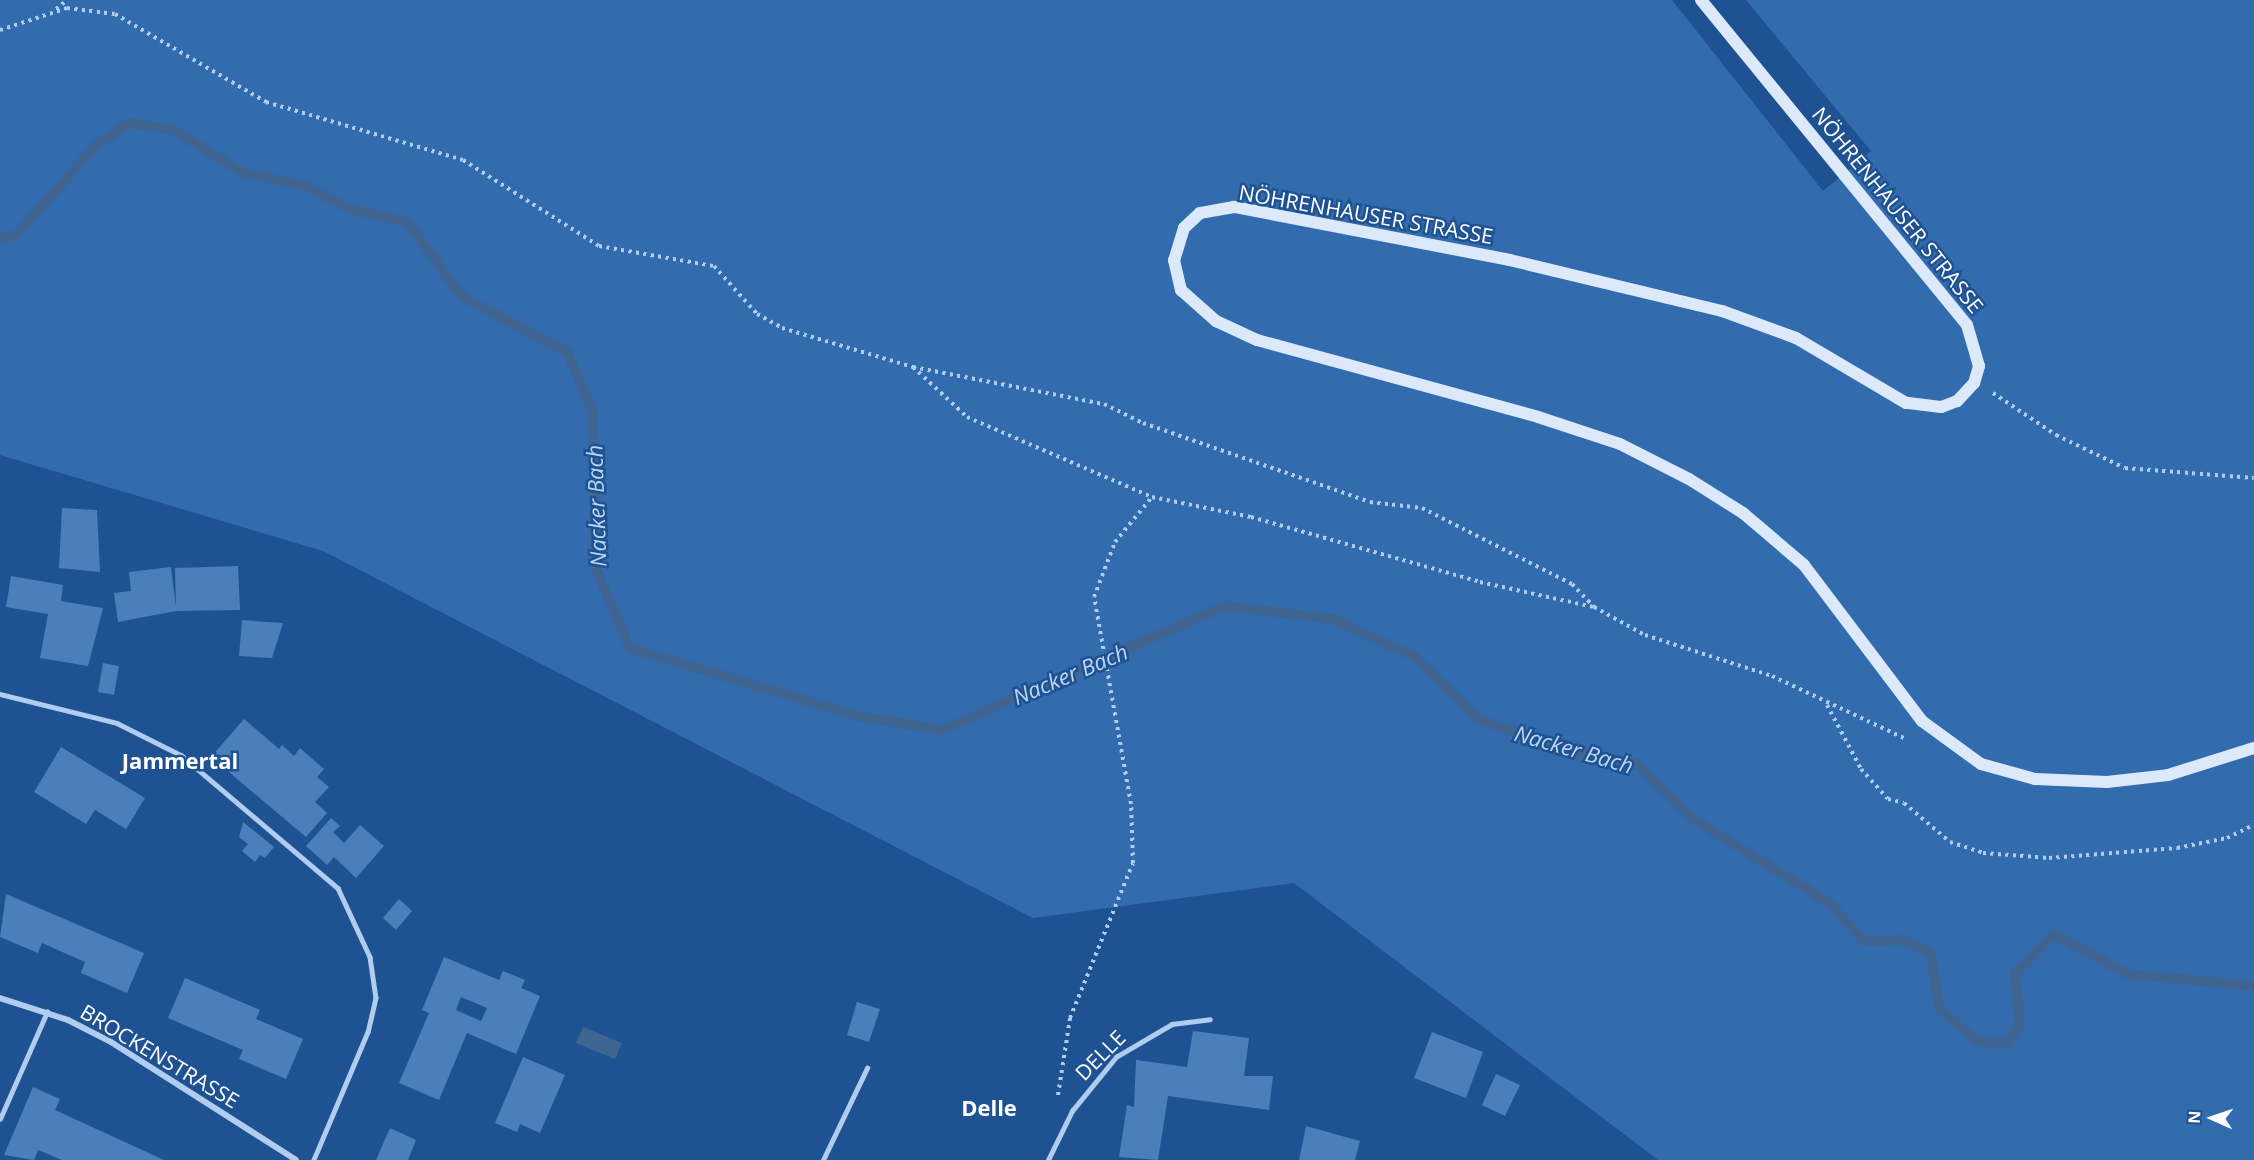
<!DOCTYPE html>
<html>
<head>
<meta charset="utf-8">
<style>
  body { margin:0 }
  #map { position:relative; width:2254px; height:1160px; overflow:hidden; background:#1f5292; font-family:"Open Sans",sans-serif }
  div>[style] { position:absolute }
  .green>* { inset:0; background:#326caf }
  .water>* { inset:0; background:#406592 }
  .stream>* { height:10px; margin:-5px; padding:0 5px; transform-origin:5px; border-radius:5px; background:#406592 }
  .building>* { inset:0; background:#4b7eba }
  .path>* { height:4px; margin-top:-2px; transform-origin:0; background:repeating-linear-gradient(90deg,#b0ccee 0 3px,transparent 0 7.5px) }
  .lane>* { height:4.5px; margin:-2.25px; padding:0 2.25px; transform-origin:2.25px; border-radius:2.25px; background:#b0ccee }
  .street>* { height:6px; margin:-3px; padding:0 3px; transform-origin:3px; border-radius:3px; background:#b0ccee }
  .secondary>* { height:12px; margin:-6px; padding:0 6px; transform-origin:6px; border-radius:6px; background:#dce9fa }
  span { translate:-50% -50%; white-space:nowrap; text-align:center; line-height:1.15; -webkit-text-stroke:5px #1f5292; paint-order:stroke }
  .street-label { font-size:21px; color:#fff }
  .water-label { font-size:22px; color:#bcd6f4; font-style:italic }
  .neighbourhood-label { font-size:22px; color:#fff; font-weight:700 }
  .north { position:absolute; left:2182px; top:1088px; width:60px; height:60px; -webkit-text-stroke:4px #1f5292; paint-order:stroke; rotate:273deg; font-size:16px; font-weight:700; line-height:24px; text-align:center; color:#fff }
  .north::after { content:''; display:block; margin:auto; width:21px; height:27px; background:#fff; clip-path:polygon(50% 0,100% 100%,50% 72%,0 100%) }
</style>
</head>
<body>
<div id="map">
  <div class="green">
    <div style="clip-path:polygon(0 0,1672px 0,1823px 191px,1871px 151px,1746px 0,2254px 0,2254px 1160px,1658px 1160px,1294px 883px,1033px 918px,323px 551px,0 455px)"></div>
  </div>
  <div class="water">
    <div style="clip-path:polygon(583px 1027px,622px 1043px,615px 1059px,576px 1043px)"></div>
  </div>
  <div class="stream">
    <div style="left:0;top:238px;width:16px;rotate:-11deg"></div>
    <div style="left:16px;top:235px;width:119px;rotate:-48.4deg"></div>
    <div style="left:95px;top:146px;width:42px;rotate:-33.3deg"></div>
    <div style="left:130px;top:123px;width:44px;rotate:9.2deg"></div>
    <div style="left:173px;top:130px;width:83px;rotate:31.2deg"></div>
    <div style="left:244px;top:173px;width:63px;rotate:11.8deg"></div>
    <div style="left:306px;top:186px;width:52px;rotate:27.6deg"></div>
    <div style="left:352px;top:210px;width:57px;rotate:12.1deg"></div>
    <div style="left:408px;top:222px;width:91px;rotate:54.4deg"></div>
    <div style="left:461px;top:296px;width:120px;rotate:27.8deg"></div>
    <div style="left:567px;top:352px;width:65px;rotate:66.6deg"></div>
    <div style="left:593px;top:412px;width:157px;rotate:88.9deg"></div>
    <div style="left:596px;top:569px;width:86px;rotate:66.7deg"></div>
    <div style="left:630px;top:648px;width:242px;rotate:16.6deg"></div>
    <div style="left:862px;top:717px;width:81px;rotate:9.2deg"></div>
    <div style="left:942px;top:730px;width:309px;rotate:-23.7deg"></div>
    <div style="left:1225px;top:606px;width:109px;rotate:6.9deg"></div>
    <div style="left:1333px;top:619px;width:90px;rotate:24.9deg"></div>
    <div style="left:1415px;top:657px;width:88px;rotate:44.5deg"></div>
    <div style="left:1478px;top:719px;width:97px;rotate:19.9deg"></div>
    <div style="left:1569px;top:752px;width:69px;rotate:10deg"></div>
    <div style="left:1637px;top:764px;width:78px;rotate:44.5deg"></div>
    <div style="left:1693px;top:819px;width:158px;rotate:31.6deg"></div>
    <div style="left:1828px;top:902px;width:53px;rotate:47.3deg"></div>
    <div style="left:1864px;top:941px;width:40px;rotate:-1.4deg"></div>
    <div style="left:1904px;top:940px;width:30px;rotate:26deg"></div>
    <div style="left:1931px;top:953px;width:56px;rotate:81.7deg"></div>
    <div style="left:1939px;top:1008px;width:50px;rotate:41.7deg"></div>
    <div style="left:1976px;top:1041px;width:32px;rotate:4deg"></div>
    <div style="left:2008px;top:1043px;width:22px;rotate:-58deg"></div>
    <div style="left:2020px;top:1024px;width:50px;rotate:-95.7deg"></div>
    <div style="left:2015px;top:974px;width:56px;rotate:-45.7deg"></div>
    <div style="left:2054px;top:934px;width:83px;rotate:28.7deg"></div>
    <div style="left:2127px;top:974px;width:128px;rotate:5.4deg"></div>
  </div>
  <div class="building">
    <div style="clip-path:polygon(62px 508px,97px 510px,100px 572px,59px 568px)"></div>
    <div style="clip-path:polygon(238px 566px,240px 610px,176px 611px,118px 622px,114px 593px,131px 591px,129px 572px,171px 567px,176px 607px,175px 568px)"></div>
    <div style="clip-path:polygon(11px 576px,63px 585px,61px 601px,103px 608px,88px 666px,40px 658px,48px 614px,6px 607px)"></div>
    <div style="clip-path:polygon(242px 620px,283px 623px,272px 658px,239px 656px)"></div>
    <div style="clip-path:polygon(103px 663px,119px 666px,114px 695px,98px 692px)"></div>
    <div style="clip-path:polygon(244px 719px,279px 749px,282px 745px,294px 756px,300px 748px,324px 769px,317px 777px,329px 787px,315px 802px,327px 813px,306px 837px,211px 757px)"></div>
    <div style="clip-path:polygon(61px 747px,145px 798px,126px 829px,95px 810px,86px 824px,34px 792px)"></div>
    <div style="clip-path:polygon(331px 818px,340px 826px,333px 832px,344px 843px,360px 825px,384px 846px,356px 878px,334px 857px,327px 865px,306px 846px)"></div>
    <div style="clip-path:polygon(243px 822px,274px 847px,265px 858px,260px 855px,255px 862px,242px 851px,248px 844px,239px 837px)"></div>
    <div style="clip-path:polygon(6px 894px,144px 953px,127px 993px,81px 973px,85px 962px,42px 943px,38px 953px,0 937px)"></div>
    <div style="clip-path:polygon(399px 899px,412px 911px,396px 930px,383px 918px)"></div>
    <div style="clip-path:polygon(evenodd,444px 957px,499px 980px,503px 971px,525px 980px,521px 988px,540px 996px,516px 1054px,467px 1033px,439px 1100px,399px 1083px,429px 1013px,422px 1010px,444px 957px,461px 997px,487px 1008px,481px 1021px,456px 1010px,461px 997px)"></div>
    <div style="clip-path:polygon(185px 978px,260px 1010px,256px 1019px,303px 1039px,286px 1079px,239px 1059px,243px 1050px,168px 1018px)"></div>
    <div style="clip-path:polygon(857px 1002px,880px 1009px,869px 1042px,847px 1035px)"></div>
    <div style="clip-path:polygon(1193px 1031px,1249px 1038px,1244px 1076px,1273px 1076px,1269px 1110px,1168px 1096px,1158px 1160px,1119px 1157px,1127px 1105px,1134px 1107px,1136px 1060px,1187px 1067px)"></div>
    <div style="clip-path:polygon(1432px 1032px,1483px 1052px,1466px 1098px,1414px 1078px)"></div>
    <div style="clip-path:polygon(523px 1057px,565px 1075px,540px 1133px,520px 1124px,517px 1132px,495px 1123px)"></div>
    <div style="clip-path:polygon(1496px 1074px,1520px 1085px,1505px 1116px,1482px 1105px)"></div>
    <div style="clip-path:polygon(33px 1087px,60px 1099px,55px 1110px,164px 1160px,62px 1160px,38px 1150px,34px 1160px,4px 1155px)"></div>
    <div style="clip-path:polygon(1306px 1126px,1360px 1141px,1355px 1160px,1299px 1160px)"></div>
    <div style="clip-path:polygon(390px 1128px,416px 1140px,408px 1160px,376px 1160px)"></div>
  </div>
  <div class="path">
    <div style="left:56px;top:9px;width:14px;rotate:-39deg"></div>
    <div style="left:0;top:30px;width:71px;rotate:-18.2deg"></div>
    <div style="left:67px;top:8px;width:48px;rotate:7.1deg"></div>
    <div style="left:115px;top:14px;width:175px;rotate:30.2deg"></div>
    <div style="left:266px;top:102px;width:205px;rotate:16.4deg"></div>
    <div style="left:463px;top:160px;width:161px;rotate:32.3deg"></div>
    <div style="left:599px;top:246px;width:117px;rotate:9.9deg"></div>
    <div style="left:714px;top:266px;width:64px;rotate:48.1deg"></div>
    <div style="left:757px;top:314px;width:29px;rotate:29deg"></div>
    <div style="left:782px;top:328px;width:137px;rotate:16.6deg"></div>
    <div style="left:913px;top:367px;width:195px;rotate:11deg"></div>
    <div style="left:1104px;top:404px;width:43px;rotate:26deg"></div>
    <div style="left:1143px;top:423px;width:240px;rotate:19.2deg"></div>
    <div style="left:1370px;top:502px;width:52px;rotate:6.6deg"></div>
    <div style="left:1422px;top:508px;width:168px;rotate:26.9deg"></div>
    <div style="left:1572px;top:584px;width:32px;rotate:46deg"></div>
    <div style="left:1594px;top:607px;width:58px;rotate:28.8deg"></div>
    <div style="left:1645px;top:635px;width:133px;rotate:17.9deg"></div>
    <div style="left:1772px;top:676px;width:146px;rotate:25.2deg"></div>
    <div style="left:913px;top:367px;width:74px;rotate:42.8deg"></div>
    <div style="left:967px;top:417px;width:202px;rotate:23.4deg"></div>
    <div style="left:1152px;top:497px;width:101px;rotate:11.4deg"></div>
    <div style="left:1251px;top:517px;width:238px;rotate:15.8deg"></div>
    <div style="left:1480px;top:582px;width:117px;rotate:12.4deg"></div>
    <div style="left:1993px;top:393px;width:76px;rotate:33.7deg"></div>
    <div style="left:2056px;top:435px;width:76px;rotate:25.6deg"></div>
    <div style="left:2125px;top:468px;width:129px;rotate:4.4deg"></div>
    <div style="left:1827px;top:705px;width:72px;rotate:62deg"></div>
    <div style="left:1861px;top:769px;width:40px;rotate:48deg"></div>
    <div style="left:1888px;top:799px;width:16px;rotate:14deg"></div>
    <div style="left:1904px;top:803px;width:60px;rotate:40.3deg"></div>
    <div style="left:1950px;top:842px;width:35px;rotate:18deg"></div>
    <div style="left:1983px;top:853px;width:66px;rotate:4.3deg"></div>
    <div style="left:2049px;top:858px;width:128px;rotate:-4.5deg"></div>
    <div style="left:2177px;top:848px;width:51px;rotate:-11.3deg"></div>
    <div style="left:2227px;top:838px;width:30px;rotate:-26deg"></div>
    <div style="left:1058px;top:1095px;width:78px;rotate:-81.1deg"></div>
    <div style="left:1070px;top:1018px;width:167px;rotate:-67.9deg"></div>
    <div style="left:1133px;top:863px;width:59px;rotate:-91.9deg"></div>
    <div style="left:1131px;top:804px;width:210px;rotate:-100.1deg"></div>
    <div style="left:1094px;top:597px;width:59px;rotate:-69.1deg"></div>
    <div style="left:1115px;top:542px;width:58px;rotate:-50.6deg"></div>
  </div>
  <div class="lane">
    <div style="left:0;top:694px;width:121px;rotate:13.9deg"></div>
    <div style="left:117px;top:723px;width:72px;rotate:26.6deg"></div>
    <div style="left:181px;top:755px;width:206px;rotate:40.3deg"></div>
    <div style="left:338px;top:888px;width:76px;rotate:65.1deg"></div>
    <div style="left:370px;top:957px;width:41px;rotate:81.7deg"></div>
    <div style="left:376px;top:998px;width:35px;rotate:103deg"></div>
    <div style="left:368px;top:1032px;width:139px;rotate:112.9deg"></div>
    <div style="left:0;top:1119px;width:117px;rotate:-66.3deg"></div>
    <div style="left:823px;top:1160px;width:102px;rotate:-64.4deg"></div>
    <div style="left:1048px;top:1160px;width:55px;rotate:-63.9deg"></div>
    <div style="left:1072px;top:1111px;width:70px;rotate:-50.8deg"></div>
    <div style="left:1116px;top:1057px;width:65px;rotate:-30.5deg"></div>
    <div style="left:1172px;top:1024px;width:38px;rotate:-7deg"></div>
  </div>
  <div class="street">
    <div style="left:0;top:998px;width:71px;rotate:17.9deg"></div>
    <div style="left:68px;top:1020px;width:48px;rotate:27.1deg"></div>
    <div style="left:111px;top:1042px;width:219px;rotate:32.5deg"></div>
  </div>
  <div class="secondary">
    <div style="left:1701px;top:0;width:420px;rotate:50.7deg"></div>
    <div style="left:1967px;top:325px;width:43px;rotate:73.7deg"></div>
    <div style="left:1979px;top:366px;width:18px;rotate:106deg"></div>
    <div style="left:1974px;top:383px;width:25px;rotate:133deg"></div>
    <div style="left:1957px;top:401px;width:17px;rotate:159deg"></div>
    <div style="left:1941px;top:407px;width:35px;rotate:-173deg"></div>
    <div style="left:1906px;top:403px;width:128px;rotate:-149.4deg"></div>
    <div style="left:1796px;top:338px;width:79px;rotate:-160deg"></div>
    <div style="left:1722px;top:311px;width:218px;rotate:-166.5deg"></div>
    <div style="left:1510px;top:260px;width:281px;rotate:-169.1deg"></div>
    <div style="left:1234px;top:207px;width:35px;rotate:170deg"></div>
    <div style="left:1200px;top:213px;width:22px;rotate:137deg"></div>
    <div style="left:1184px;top:228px;width:34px;rotate:107deg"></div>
    <div style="left:1174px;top:260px;width:31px;rotate:77deg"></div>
    <div style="left:1181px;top:290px;width:47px;rotate:41.5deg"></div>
    <div style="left:1216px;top:321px;width:45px;rotate:24.9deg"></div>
    <div style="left:1257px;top:340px;width:291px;rotate:15.3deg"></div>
    <div style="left:1538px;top:417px;width:86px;rotate:18.2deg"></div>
    <div style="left:1620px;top:444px;width:77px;rotate:26.9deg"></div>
    <div style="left:1689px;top:479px;width:64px;rotate:32.2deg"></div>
    <div style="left:1743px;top:513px;width:80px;rotate:40.4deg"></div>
    <div style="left:1804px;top:565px;width:196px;rotate:52.9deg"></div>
    <div style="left:1922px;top:721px;width:73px;rotate:36.1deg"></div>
    <div style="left:1981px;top:764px;width:56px;rotate:15.5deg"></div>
    <div style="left:2035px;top:779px;width:72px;rotate:2.4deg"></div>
    <div style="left:2107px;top:782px;width:61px;rotate:-6.5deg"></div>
    <div style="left:2168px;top:775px;width:90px;rotate:-17.4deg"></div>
  </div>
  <div class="street-label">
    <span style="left:1898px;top:210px;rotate:51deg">NÖHRENHAUSER STRASSE</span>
    <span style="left:1366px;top:214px;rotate:10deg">NÖHRENHAUSER STRASSE</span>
    <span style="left:1100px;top:1055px;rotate:-45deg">DELLE</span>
    <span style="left:160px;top:1056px;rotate:31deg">BROCKENSTRASSE</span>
  </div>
  <div class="water-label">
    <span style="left:596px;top:506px;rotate:-92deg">Nacker Bach</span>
    <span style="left:1070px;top:674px;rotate:-23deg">Nacker Bach</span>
    <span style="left:1574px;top:749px;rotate:16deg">Nacker Bach</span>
  </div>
  <div class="neighbourhood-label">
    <span style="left:180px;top:761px">Jammertal</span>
    <span style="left:989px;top:1108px">Delle</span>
  </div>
  <div class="north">N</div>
</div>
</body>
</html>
